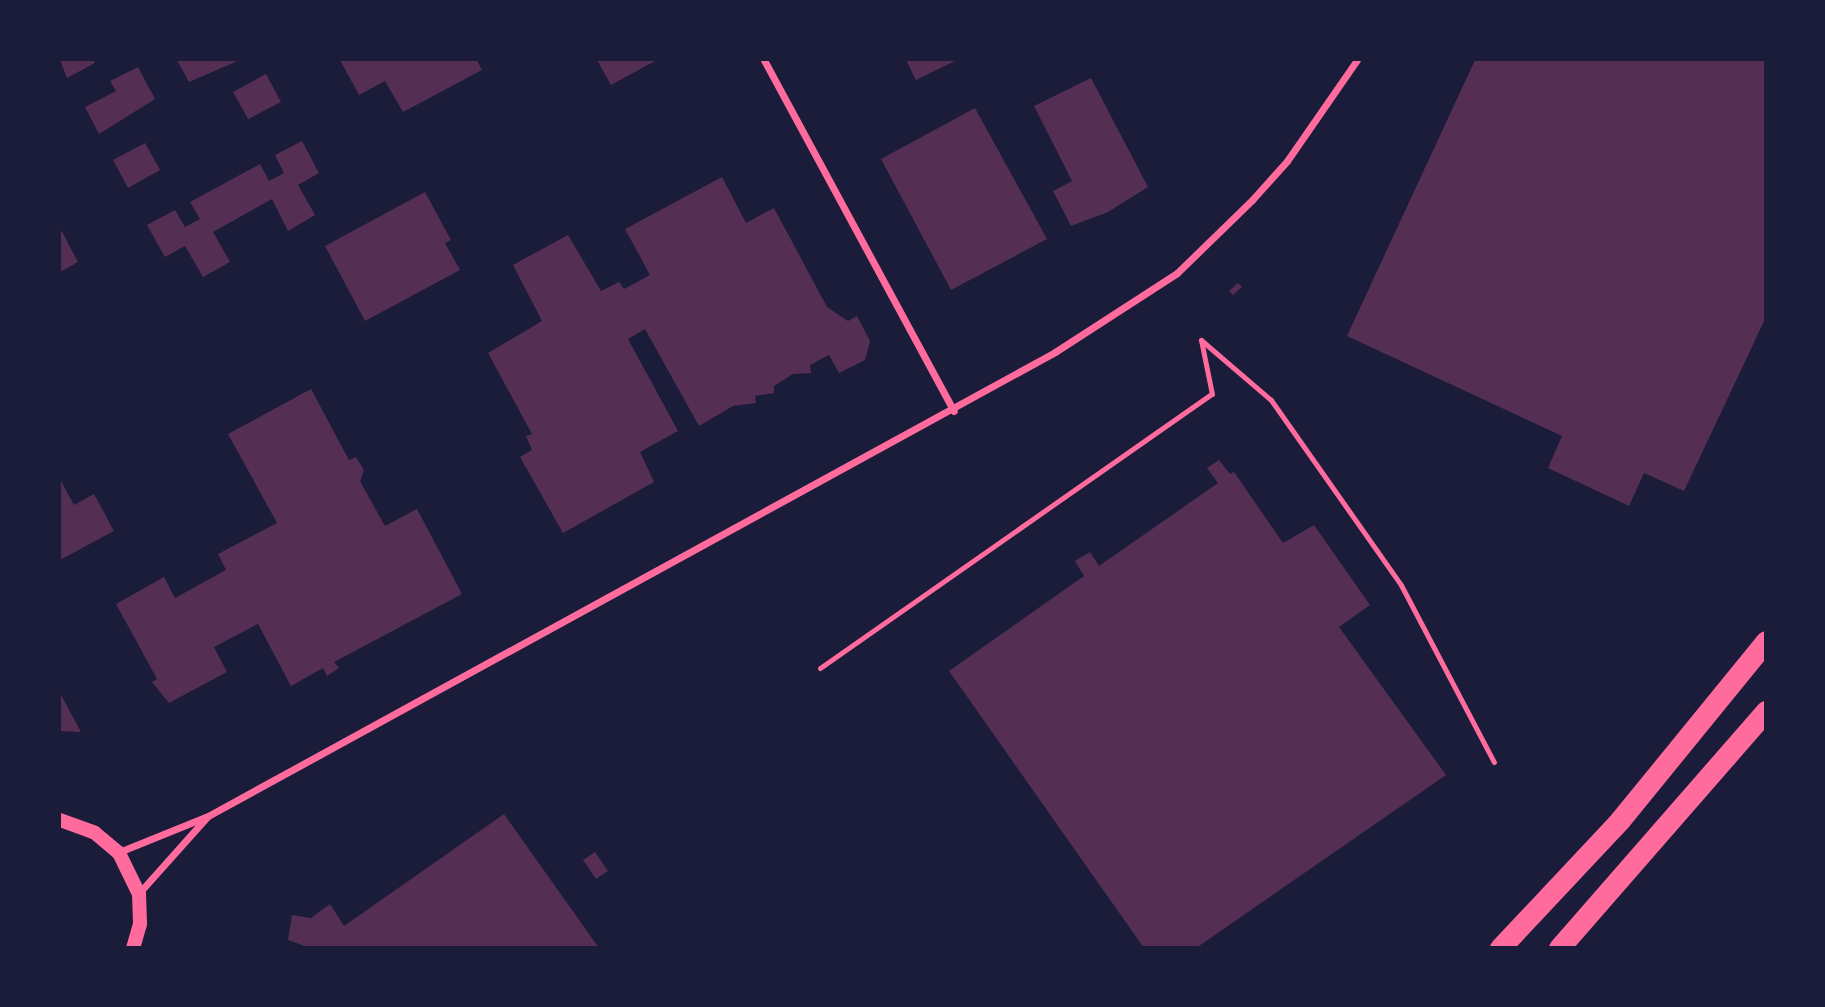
<!DOCTYPE html>
<html>
<head>
<meta charset="utf-8">
<style>
  body { margin:0 }
  #map { position:relative; width:1825px; height:1007px; overflow:hidden; background:#1b1b3a; font-family:"Sofia Sans Condensed",sans-serif }
  div>[style] { position:absolute }
  .building>* { inset:0; background:#542f53 }
  .service>* { height:5px; margin:-2.5px; padding:0 2.5px; transform-origin:2.5px; border-radius:2.5px; background:#ff6b9d }
  .minor>* { height:7px; margin:-3.5px; padding:0 3.5px; transform-origin:3.5px; border-radius:3.5px; background:#ff6b9d }
  .secondary>* { height:14px; margin:-7px; padding:0 7px; transform-origin:7px; border-radius:7px; background:#ff6b9d }
  .motorway>* { height:21px; margin:-10.5px; padding:0 10.5px; transform-origin:10.5px; border-radius:10.5px; background:#ff6b9d }
  span { translate:-50% -50%; white-space:nowrap; text-align:center; line-height:1.15; -webkit-text-stroke:5px #1b1b3a; paint-order:stroke }
  .frame { position:absolute; inset:0; border:61px solid #1b1b3a; pointer-events:none }
</style>
</head>
<body>
<div id="map">
  <div class="building">
    <div style="clip-path:polygon(60px 60px,93px 60px,95px 63px,67px 78px)"></div>
    <div style="clip-path:polygon(177px 60px,240px 60px,189px 82px)"></div>
    <div style="clip-path:polygon(340px 60px,477px 60px,482px 70px,403px 112px,385px 81px,359px 95px)"></div>
    <div style="clip-path:polygon(597px 60px,657px 60px,611px 85px)"></div>
    <div style="clip-path:polygon(906px 60px,957px 60px,916px 80px)"></div>
    <div style="clip-path:polygon(1475px 60px,1766px 60px,1766px 317px,1684px 491px,1644px 473px,1629px 506px,1548px 468px,1562px 436px,1347px 336px)"></div>
    <div style="clip-path:polygon(138px 67px,155px 99px,99px 134px,85px 107px,116px 91px,110px 81px)"></div>
    <div style="clip-path:polygon(266px 74px,281px 102px,248px 119px,233px 92px)"></div>
    <div style="clip-path:polygon(1091px 78px,1148px 187px,1108px 212px,1071px 226px,1053px 191px,1072px 181px,1034px 106px)"></div>
    <div style="clip-path:polygon(975px 108px,1047px 239px,951px 290px,881px 159px)"></div>
    <div style="clip-path:polygon(302px 141px,319px 173px,298px 185px,315px 215px,288px 231px,272px 199px,213px 232px,230px 262px,203px 277px,185px 246px,165px 257px,147px 225px,175px 210px,185px 227px,200px 219px,190px 202px,260px 164px,269px 181px,284px 173px,275px 155px)"></div>
    <div style="clip-path:polygon(145px 143px,160px 170px,128px 188px,113px 160px)"></div>
    <div style="clip-path:polygon(722px 177px,746px 223px,774px 208px,827px 307px,848px 321px,857px 316px,870px 341px,865px 360px,839px 373px,829px 355px,810px 365px,811px 373px,793px 374px,774px 386px,774px 393px,755px 396px,756px 403px,733px 406px,699px 426px,645px 329px,628px 339px,678px 431px,640px 452px,654px 482px,563px 533px,520px 457px,532px 450px,526px 436px,532px 434px,488px 353px,542px 321px,513px 265px,568px 235px,601px 291px,619px 282px,624px 289px,650px 275px,625px 229px)"></div>
    <div style="clip-path:polygon(425px 192px,451px 240px,445px 243px,460px 270px,365px 321px,325px 246px)"></div>
    <div style="clip-path:polygon(60px 228px,78px 262px,60px 272px)"></div>
    <div style="clip-path:polygon(1238px 283px,1242px 287px,1233px 295px,1229px 291px)"></div>
    <div style="clip-path:polygon(311px 389px,349px 460px,356px 457px,364px 470px,360px 481px,385px 526px,417px 509px,462px 594px,334px 662px,339px 668px,327px 676px,323px 668px,291px 686px,258px 624px,214px 647px,227px 672px,169px 703px,152px 682px,157px 679px,116px 604px,164px 577px,175px 598px,226px 570px,218px 554px,277px 523px,228px 434px)"></div>
    <div style="clip-path:polygon(1219px 460px,1230px 474px,1234px 472px,1283px 543px,1314px 525px,1370px 605px,1339px 627px,1446px 775px,1196px 948px,1144px 948px,949px 671px,1084px 576px,1075px 561px,1090px 552px,1099px 566px,1218px 483px,1207px 468px)"></div>
    <div style="clip-path:polygon(60px 479px,74px 505px,94px 494px,114px 531px,60px 560px)"></div>
    <div style="clip-path:polygon(60px 693px,81px 732px,60px 731px)"></div>
    <div style="clip-path:polygon(504px 814px,599px 948px,310px 948px,288px 940px,292px 915px,311px 918px,330px 904px,344px 926px)"></div>
    <div style="clip-path:polygon(595px 852px,608px 871px,596px 879px,583px 860px)"></div>
  </div>
  <div class="service">
    <div style="left:820px;top:668px;width:478px;rotate:-35deg"></div>
    <div style="left:1212px;top:394px;width:55px;rotate:-101.5deg"></div>
    <div style="left:1201px;top:340px;width:92px;rotate:40.6deg"></div>
    <div style="left:1271px;top:400px;width:226px;rotate:54.9deg"></div>
    <div style="left:1401px;top:585px;width:200px;rotate:62.3deg"></div>
  </div>
  <div class="minor">
    <div style="left:764px;top:60px;width:399px;rotate:61.6deg"></div>
    <div style="left:119px;top:852px;width:96px;rotate:-22deg"></div>
    <div style="left:208px;top:816px;width:966px;rotate:-28.71deg"></div>
    <div style="left:1055px;top:352px;width:145px;rotate:-32.9deg"></div>
    <div style="left:1177px;top:273px;width:105px;rotate:-44.2deg"></div>
    <div style="left:1252px;top:200px;width:52px;rotate:-48.1deg"></div>
    <div style="left:1287px;top:161px;width:123px;rotate:-55.3deg"></div>
    <div style="left:139px;top:893px;width:101px;rotate:-48.2deg"></div>
  </div>
  <div class="secondary">
    <div style="left:60px;top:820px;width:37px;rotate:20deg"></div>
    <div style="left:95px;top:833px;width:31px;rotate:40deg"></div>
    <div style="left:119px;top:853px;width:46px;rotate:64deg"></div>
    <div style="left:139px;top:894px;width:30px;rotate:88deg"></div>
    <div style="left:140px;top:924px;width:25px;rotate:106deg"></div>
  </div>
  <div class="motorway">
    <div style="left:1500px;top:948px;width:175px;rotate:-46.8deg"></div>
    <div style="left:1620px;top:820px;width:231px;rotate:-50.8deg"></div>
    <div style="left:1559px;top:948px;width:315px;rotate:-48.9deg"></div>
  </div>
  <div class="frame"></div>
</div>
</body>
</html>
